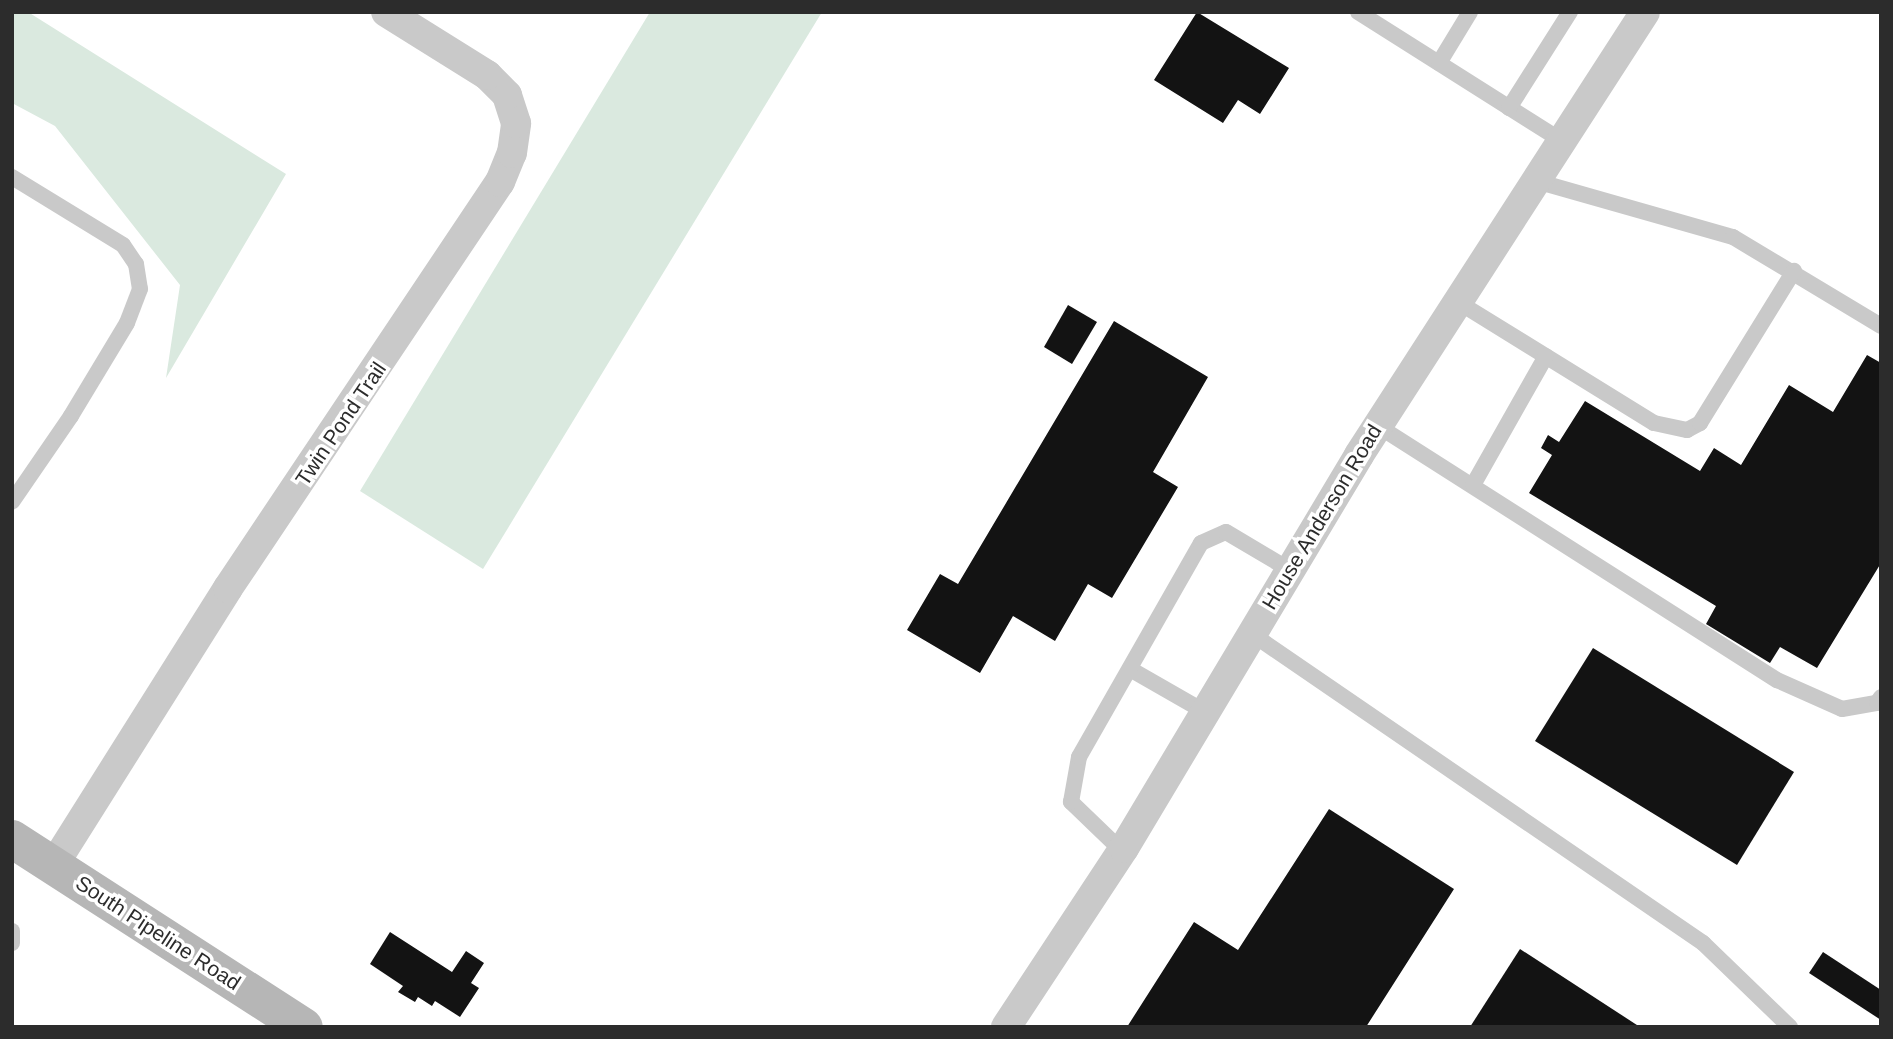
<!DOCTYPE html>
<html>
<head>
<meta charset="utf-8">
<style>
  body { margin:0 }
  #map { position:relative; width:1893px; height:1039px; overflow:hidden; background:#fff; font-family:Arial,sans-serif }
  div>[style] { position:absolute }
  .green>* { inset:0; background:#dae9df }
  .building>* { inset:0; background:#131313 }
  .lane>* { height:16px; margin:-8px; padding:0 8px; transform-origin:8px; border-radius:8px; background:#c9c9c9 }
  .street>* { height:30px; margin:-15px; padding:0 15px; transform-origin:15px; border-radius:15px; background:#c9c9c9 }
  .secondary>* { height:38px; margin:-19px; padding:0 19px; transform-origin:19px; border-radius:19px; background:#b6b6b6 }
  span { translate:-50% -50%; white-space:nowrap; text-align:center; line-height:1.15; -webkit-text-stroke:7px #fff; paint-order:stroke }
  .street-label { font-size:21px; color:#2c2c2c }
  .frame { position:absolute; inset:0; border:14px solid #2c2c2c; pointer-events:none }
</style>
</head>
<body>
<div id="map">
  <div class="green">
    <div style="clip-path:polygon(12px 12px,28px 12px,286px 174px,166px 378px,180px 285px,55px 126px,12px 103px)"></div>
    <div style="clip-path:polygon(650px 12px,822px 12px,483px 569px,360px 491px)"></div>
  </div>
  <div class="building">
    <div style="clip-path:polygon(1197px 12px,1289px 68px,1260px 114px,1238px 100px,1223px 123px,1154px 80px)"></div>
    <div style="clip-path:polygon(1068px 305px,1097px 322px,1072px 364px,1044px 347px)"></div>
    <div style="clip-path:polygon(1114px 321px,1208px 377px,1153px 472px,1178px 487px,1112px 598px,1088px 584px,1055px 641px,1013px 616px,980px 673px,907px 630px,940px 574px,958px 584px)"></div>
    <div style="clip-path:polygon(1867px 355px,1881px 363px,1881px 563px,1817px 668px,1780px 647px,1770px 663px,1706px 624px,1716px 606px,1529px 493px,1552px 455px,1541px 448px,1548px 435px,1559px 442px,1585px 401px,1700px 471px,1714px 448px,1741px 465px,1789px 385px,1833px 412px)"></div>
    <div style="clip-path:polygon(1593px 648px,1794px 772px,1737px 865px,1535px 741px)"></div>
    <div style="clip-path:polygon(1329px 809px,1454px 889px,1366px 1027px,1127px 1027px,1194px 922px,1238px 950px)"></div>
    <div style="clip-path:polygon(390px 932px,452px 972px,466px 951px,484px 963px,471px 983px,479px 988px,460px 1017px,435px 1001px,432px 1006px,418px 997px,415px 1002px,398px 992px,403px 986px,370px 964px)"></div>
    <div style="clip-path:polygon(1520px 949px,1640px 1027px,1470px 1027px)"></div>
    <div style="clip-path:polygon(1823px 952px,1881px 990px,1881px 1020px,1809px 973px)"></div>
  </div>
  <div class="lane">
    <div style="left:1358px;top:12px;width:241px;rotate:32.3deg"></div>
    <div style="left:1439px;top:63px;width:60px;rotate:-58.7deg"></div>
    <div style="left:1509px;top:108px;width:114px;rotate:-57.6deg"></div>
    <div style="left:12px;top:177px;width:130px;rotate:31.5deg"></div>
    <div style="left:123px;top:245px;width:23px;rotate:56deg"></div>
    <div style="left:136px;top:264px;width:25px;rotate:81deg"></div>
    <div style="left:140px;top:289px;width:36px;rotate:111deg"></div>
    <div style="left:127px;top:323px;width:109px;rotate:121.1deg"></div>
    <div style="left:71px;top:416px;width:104px;rotate:124.5deg"></div>
    <div style="left:1536px;top:181px;width:205px;rotate:15.9deg"></div>
    <div style="left:1733px;top:237px;width:173px;rotate:31deg"></div>
    <div style="left:1458px;top:302px;width:230px;rotate:31.7deg"></div>
    <div style="left:1654px;top:423px;width:34px;rotate:12deg"></div>
    <div style="left:1687px;top:430px;width:15px;rotate:-28deg"></div>
    <div style="left:1700px;top:423px;width:179px;rotate:-58.3deg"></div>
    <div style="left:1378px;top:426px;width:473px;rotate:32.5deg"></div>
    <div style="left:1777px;top:680px;width:71px;rotate:24deg"></div>
    <div style="left:1842px;top:709px;width:36px;rotate:-10deg"></div>
    <div style="left:1877px;top:703px;width:7px;rotate:-56deg"></div>
    <div style="left:1473px;top:485px;width:148px;rotate:-60.5deg"></div>
    <div style="left:1252px;top:634px;width:547px;rotate:34.42deg"></div>
    <div style="left:1703px;top:943px;width:121px;rotate:44deg"></div>
    <div style="left:1130px;top:669px;width:86px;rotate:29.8deg"></div>
    <div style="left:1122px;top:851px;width:71px;rotate:-136.1deg"></div>
    <div style="left:1071px;top:802px;width:46px;rotate:-79.9deg"></div>
    <div style="left:1079px;top:757px;width:246px;rotate:-60.3deg"></div>
    <div style="left:1201px;top:543px;width:27px;rotate:-24deg"></div>
    <div style="left:1226px;top:532px;width:74px;rotate:30.7deg"></div>
    <div style="left:12px;top:931px;width:12px;rotate:90deg"></div>
  </div>
  <div class="street">
    <div style="left:53px;top:866px;width:328px;rotate:-57.8deg"></div>
    <div style="left:228px;top:588px;width:489px;rotate:-56.2deg"></div>
    <div style="left:500px;top:182px;width:31px;rotate:-68deg"></div>
    <div style="left:512px;top:153px;width:30px;rotate:-82deg"></div>
    <div style="left:516px;top:123px;width:29px;rotate:-108deg"></div>
    <div style="left:507px;top:95px;width:28px;rotate:-135deg"></div>
    <div style="left:487px;top:75px;width:119px;rotate:-148deg"></div>
    <div style="left:1006px;top:1027px;width:214px;rotate:-56.6deg"></div>
    <div style="left:1124px;top:848px;width:458px;rotate:-59.1deg"></div>
    <div style="left:1359px;top:455px;width:527px;rotate:-57.15deg"></div>
  </div>
  <div class="secondary">
    <div style="left:12px;top:839px;width:347px;rotate:32.8deg"></div>
  </div>
  <div class="street-label">
    <span style="left:341px;top:424px;rotate:-56deg">Twin Pond Trail</span>
    <span style="left:1322px;top:517px;rotate:-59deg">House Anderson Road</span>
    <span style="left:158px;top:933px;rotate:33deg">South Pipeline Road</span>
  </div>
  <div class="frame"></div>
</div>
</body>
</html>
